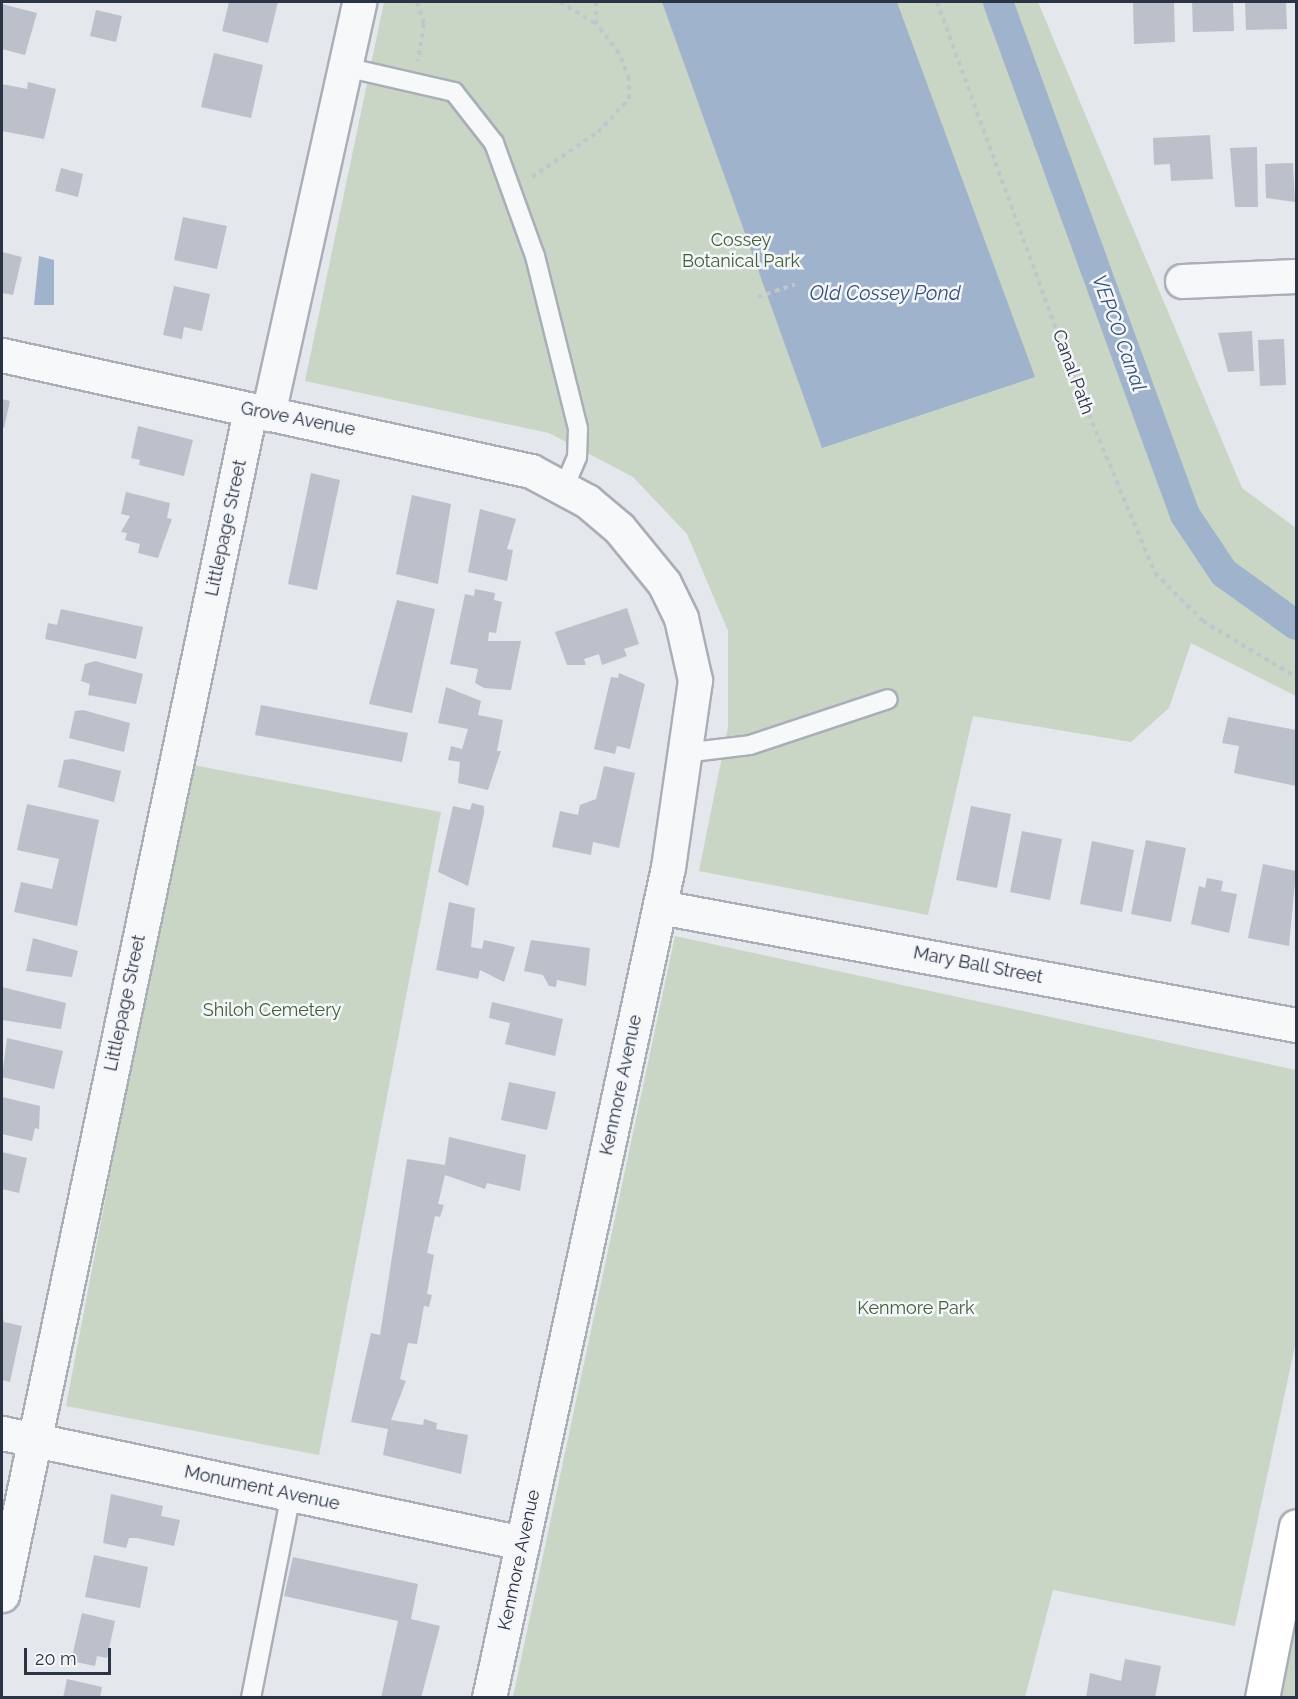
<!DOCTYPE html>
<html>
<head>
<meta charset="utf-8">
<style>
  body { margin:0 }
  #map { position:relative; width:1298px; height:1699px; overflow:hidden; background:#e4e7ec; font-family:Raleway,sans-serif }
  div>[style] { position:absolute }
  .green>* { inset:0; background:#c9d6c5 }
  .water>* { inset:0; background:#9fb4cc }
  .canal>* { height:30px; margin:-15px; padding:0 15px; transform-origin:15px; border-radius:15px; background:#9fb4cc }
  .building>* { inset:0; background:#bbc0ca }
  .path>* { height:4px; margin-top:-2px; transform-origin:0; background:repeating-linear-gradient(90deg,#c2c5cb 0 4.5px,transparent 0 9px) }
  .roads { filter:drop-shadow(2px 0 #a9aeb7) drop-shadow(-2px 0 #a9aeb7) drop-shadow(0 2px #a9aeb7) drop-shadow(0 -2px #a9aeb7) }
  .lane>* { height:18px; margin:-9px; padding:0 9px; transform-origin:9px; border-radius:9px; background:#f7f8fa }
  .street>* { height:33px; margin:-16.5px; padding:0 16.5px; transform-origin:16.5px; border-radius:16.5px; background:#f7f8fa }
  .secondary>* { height:33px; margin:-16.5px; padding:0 16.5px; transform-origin:16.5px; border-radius:16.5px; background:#fff }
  span { translate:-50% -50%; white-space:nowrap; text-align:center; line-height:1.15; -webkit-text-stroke:5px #f4f6f9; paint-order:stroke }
  .park-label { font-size:18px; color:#3f6138 }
  .street-label { font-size:18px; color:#2b3445 }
  .water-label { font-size:20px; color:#34527a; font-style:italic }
  .frame { position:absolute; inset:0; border:3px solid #2b3445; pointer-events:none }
  .scale { position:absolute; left:24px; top:1648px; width:87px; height:27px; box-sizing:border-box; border:3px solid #2b3445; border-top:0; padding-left:8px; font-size:18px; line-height:21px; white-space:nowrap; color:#2b3445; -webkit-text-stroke:4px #f4f6f9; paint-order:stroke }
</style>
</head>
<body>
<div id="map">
  <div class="green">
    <div style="clip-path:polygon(384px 2px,1038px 2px,1242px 488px,1296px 528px,1296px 696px,1191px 643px,1169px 708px,1131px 742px,973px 716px,928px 915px,699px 871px,728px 727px,728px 631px,687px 534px,633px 477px,549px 433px,305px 381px)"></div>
    <div style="clip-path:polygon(188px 764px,441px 812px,319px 1455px,66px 1406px)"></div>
    <div style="clip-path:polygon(675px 936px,1296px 1070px,1296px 1341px,1235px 1626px,1053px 1590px,1025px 1697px,513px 1697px)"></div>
    <div style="clip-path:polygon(1296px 1612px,1296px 1697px,1276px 1698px,1291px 1621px)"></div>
  </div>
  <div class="water">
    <div style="clip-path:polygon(662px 2px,897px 2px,1035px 377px,822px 448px)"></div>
    <div style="clip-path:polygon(39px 256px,54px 260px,54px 305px,34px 305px)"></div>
  </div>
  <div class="canal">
    <div style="left:998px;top:2px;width:546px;rotate:69.97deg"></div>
    <div style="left:1185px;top:515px;width:70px;rotate:56.1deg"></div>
    <div style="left:1224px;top:573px;width:89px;rotate:35.8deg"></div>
  </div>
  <div class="building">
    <div style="clip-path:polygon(229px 2px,278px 2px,268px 43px,222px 31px)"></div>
    <div style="clip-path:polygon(1133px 2px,1174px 2px,1175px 42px,1134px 44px)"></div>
    <div style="clip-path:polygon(1192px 2px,1233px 2px,1234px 31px,1193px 32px)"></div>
    <div style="clip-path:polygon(1245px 2px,1286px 2px,1287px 29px,1246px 30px)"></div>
    <div style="clip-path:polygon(2px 4px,37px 13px,25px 55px,2px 49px)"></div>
    <div style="clip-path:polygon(96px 10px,122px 16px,116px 42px,90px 36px)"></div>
    <div style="clip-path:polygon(214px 53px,263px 65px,251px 118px,201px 107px)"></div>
    <div style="clip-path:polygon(28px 82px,56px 89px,44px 139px,2px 131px,2px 84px,27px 89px)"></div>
    <div style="clip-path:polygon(1210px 135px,1213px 179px,1171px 181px,1170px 164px,1154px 165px,1153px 138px)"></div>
    <div style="clip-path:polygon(1257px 147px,1258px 207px,1235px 207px,1230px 148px)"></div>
    <div style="clip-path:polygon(1293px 163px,1295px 202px,1266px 198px,1265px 164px)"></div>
    <div style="clip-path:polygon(61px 168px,83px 174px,78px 197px,55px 191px)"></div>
    <div style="clip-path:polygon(183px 217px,227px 226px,217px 269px,174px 260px)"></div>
    <div style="clip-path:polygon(2px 252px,22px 257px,13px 295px,2px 293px)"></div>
    <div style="clip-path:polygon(174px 286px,210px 294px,202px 331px,184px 327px,182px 339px,163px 335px)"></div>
    <div style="clip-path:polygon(1252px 331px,1254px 371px,1228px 372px,1218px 333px)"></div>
    <div style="clip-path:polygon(1284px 339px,1286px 385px,1260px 386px,1258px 340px)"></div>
    <div style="clip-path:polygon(2px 399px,10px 401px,4px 428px,2px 428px)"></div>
    <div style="clip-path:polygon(138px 426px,193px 440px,184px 476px,139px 465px,140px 460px,131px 458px)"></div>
    <div style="clip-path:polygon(311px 473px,340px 480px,317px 590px,288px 584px)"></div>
    <div style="clip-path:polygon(126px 492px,170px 503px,167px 518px,172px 519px,158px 558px,138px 553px,140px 544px,125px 540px,127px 533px,121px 532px,130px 516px,121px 514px)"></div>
    <div style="clip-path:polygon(412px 495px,451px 504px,438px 584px,396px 574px)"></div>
    <div style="clip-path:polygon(480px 509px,516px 519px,507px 549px,513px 550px,507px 581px,468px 572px)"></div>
    <div style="clip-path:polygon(475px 589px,495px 593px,494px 600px,502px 602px,496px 633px,489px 632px,488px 641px,521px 641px,511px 690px,484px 688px,475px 683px,478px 669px,450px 664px,465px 594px,474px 596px)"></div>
    <div style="clip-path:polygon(397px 600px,435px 609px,412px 713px,369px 704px)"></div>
    <div style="clip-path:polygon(627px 608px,639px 644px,624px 649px,627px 656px,602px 665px,599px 654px,584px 659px,586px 665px,567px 665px,555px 632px)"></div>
    <div style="clip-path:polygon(61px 609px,143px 627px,136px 659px,45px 639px,48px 623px,57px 625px)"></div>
    <div style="clip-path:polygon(95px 661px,143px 674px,136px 704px,88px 695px,90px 684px,81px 681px,85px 664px)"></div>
    <div style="clip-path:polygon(619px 673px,645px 684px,630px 749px,617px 746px,615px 754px,594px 749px,611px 677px,618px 678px)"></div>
    <div style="clip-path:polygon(446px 687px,481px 701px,478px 715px,503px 720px,497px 751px,501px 751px,488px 790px,458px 783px,460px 762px,448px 760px,451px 746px,462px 749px,468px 729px,438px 723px)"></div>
    <div style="clip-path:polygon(261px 705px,408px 733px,402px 762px,255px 735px)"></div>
    <div style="clip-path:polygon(83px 710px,130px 723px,124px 752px,69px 738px,75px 711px)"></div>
    <div style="clip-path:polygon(1228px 717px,1296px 730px,1296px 786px,1234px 773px,1239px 746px,1222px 743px)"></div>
    <div style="clip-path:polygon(73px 759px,121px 771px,114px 802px,58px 787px,64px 760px)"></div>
    <div style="clip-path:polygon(604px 766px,635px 773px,619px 848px,593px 842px,591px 855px,552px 847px,560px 811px,578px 815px,580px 805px,596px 799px)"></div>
    <div style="clip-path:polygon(472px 803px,484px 806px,484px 813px,468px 886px,438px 872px,453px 806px,470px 810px)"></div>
    <div style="clip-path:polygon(27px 804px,99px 820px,77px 926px,14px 912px,21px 882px,52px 889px,59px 859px,17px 850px)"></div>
    <div style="clip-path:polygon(971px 806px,1011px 814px,997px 888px,956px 880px)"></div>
    <div style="clip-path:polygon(1022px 831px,1062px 839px,1050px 900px,1010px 892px)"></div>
    <div style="clip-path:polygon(1146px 840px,1186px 848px,1171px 922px,1131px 914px)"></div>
    <div style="clip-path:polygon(1092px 841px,1134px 850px,1122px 912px,1080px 904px)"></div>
    <div style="clip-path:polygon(1263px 864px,1296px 871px,1289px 946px,1248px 938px)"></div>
    <div style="clip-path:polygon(1207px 878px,1223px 881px,1221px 891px,1237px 894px,1229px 933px,1191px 924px,1199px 886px,1205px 888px)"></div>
    <div style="clip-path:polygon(449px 902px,475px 908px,471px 947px,482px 949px,484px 940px,515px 947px,504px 982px,480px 970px,478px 979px,436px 970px)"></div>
    <div style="clip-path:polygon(33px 938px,78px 951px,72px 977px,26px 971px)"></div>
    <div style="clip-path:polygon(531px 940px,590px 948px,586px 986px,557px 980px,556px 987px,549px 986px,543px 975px,524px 971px)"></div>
    <div style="clip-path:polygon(2px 987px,66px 1003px,61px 1029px,2px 1020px)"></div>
    <div style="clip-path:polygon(492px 1002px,563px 1019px,555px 1056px,505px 1044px,510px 1023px,489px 1018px)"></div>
    <div style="clip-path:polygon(7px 1038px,63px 1051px,54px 1089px,2px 1077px)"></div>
    <div style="clip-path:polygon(509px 1082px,556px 1092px,547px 1130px,501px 1120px)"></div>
    <div style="clip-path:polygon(2px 1097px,40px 1106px,39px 1129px,35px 1128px,32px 1141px,2px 1134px)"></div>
    <div style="clip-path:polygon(449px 1137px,526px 1155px,520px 1191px,487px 1183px,485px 1189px,445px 1175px,438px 1204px,444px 1205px,440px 1217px,435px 1216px,427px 1253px,434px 1255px,427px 1294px,432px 1295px,429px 1307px,424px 1306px,417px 1344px,408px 1343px,400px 1379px,406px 1381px,391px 1420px,423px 1425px,424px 1419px,437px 1423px,436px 1429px,468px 1435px,461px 1474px,383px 1455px,388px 1429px,351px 1422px,371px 1333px,380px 1335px,407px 1159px,445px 1165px)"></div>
    <div style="clip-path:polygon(2px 1152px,27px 1158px,19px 1193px,2px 1189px)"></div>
    <div style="clip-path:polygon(2px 1316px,4px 1322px,22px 1326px,10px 1382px,2px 1380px)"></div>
    <div style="clip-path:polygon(111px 1494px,163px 1506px,161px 1516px,180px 1520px,174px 1546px,137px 1538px,129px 1538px,126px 1548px,103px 1543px)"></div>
    <div style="clip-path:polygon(94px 1555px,148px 1567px,140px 1608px,85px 1597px)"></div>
    <div style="clip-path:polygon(293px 1557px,418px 1584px,411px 1619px,440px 1626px,421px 1698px,381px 1698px,398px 1621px,284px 1596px)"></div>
    <div style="clip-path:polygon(82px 1613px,115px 1621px,107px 1658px,97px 1656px,95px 1666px,71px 1661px)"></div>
    <div style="clip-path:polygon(1125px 1659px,1161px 1666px,1155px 1698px,1086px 1698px,1090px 1673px,1121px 1681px)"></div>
    <div style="clip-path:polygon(67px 1679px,102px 1687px,100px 1698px,63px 1698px)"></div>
  </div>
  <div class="path">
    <div style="left:417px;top:2px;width:23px;rotate:72deg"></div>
    <div style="left:424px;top:24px;width:38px;rotate:99deg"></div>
    <div style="left:560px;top:2px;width:42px;rotate:31.4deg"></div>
    <div style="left:937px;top:2px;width:403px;rotate:70deg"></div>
    <div style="left:1075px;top:381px;width:208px;rotate:67.4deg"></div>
    <div style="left:1155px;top:573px;width:68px;rotate:45deg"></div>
    <div style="left:1203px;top:621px;width:109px;rotate:31.1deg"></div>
    <div style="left:532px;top:177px;width:80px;rotate:-34.3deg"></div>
    <div style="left:598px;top:132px;width:45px;rotate:-46.8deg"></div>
    <div style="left:629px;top:99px;width:20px;rotate:-90deg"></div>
    <div style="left:629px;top:79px;width:28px;rotate:-111deg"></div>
    <div style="left:619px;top:53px;width:37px;rotate:-128deg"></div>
    <div style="left:596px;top:24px;width:22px;rotate:-90deg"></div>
    <div style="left:758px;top:297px;width:39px;rotate:-19deg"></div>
  </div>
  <div class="roads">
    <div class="lane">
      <div style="left:345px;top:67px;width:112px;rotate:12.9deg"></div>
      <div style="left:454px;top:92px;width:65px;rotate:51.9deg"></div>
      <div style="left:494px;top:143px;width:120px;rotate:70.1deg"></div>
      <div style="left:535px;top:256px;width:178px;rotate:76deg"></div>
      <div style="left:578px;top:429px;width:28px;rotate:92deg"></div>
      <div style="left:577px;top:457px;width:33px;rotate:113deg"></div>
      <div style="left:684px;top:753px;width:66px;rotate:-6.9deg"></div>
      <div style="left:750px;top:745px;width:145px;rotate:-18.4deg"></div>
      <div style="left:251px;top:1698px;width:207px;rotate:-78.9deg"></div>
    </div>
    <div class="street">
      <div style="left:1182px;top:281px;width:114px;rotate:-2.5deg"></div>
      <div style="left:2px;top:355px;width:542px;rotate:12.37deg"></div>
      <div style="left:531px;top:471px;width:64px;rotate:28.2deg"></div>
      <div style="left:587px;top:501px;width:42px;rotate:40.2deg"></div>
      <div style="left:619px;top:528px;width:71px;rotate:50.7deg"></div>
      <div style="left:664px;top:583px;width:39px;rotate:64deg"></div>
      <div style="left:681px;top:618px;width:64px;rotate:77.3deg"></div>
      <div style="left:695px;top:680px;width:189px;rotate:98.2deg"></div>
      <div style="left:668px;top:867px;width:850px;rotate:102.16deg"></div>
      <div style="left:268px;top:414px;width:422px;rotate:-77.5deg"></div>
      <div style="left:660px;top:907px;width:647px;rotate:10.51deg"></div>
      <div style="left:2px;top:1433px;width:532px;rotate:11.94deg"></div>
      <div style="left:2px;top:1595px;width:1210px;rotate:-78.17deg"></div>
    </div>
    <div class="secondary">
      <div style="left:1262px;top:1698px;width:175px;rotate:-78.8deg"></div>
    </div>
  </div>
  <div class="park-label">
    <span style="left:741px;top:251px">Cossey<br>Botanical Park</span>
    <span style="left:272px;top:1010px">Shiloh Cemetery</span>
    <span style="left:916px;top:1308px">Kenmore Park</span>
  </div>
  <div class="street-label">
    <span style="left:1073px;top:372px;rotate:70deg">Canal Path</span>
    <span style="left:298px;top:419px;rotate:11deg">Grove Avenue</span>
    <span style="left:226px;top:528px;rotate:-78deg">Littlepage Street</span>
    <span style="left:978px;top:965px;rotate:11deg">Mary Ball Street</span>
    <span style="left:125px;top:1003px;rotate:-78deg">Littlepage Street</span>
    <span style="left:621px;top:1085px;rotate:-78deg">Kenmore Avenue</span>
    <span style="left:262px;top:1488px;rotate:12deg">Monument Avenue</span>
    <span style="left:519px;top:1560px;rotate:-78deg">Kenmore Avenue</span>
  </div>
  <div class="water-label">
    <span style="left:885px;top:293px">Old Cossey Pond</span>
    <span style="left:1119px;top:333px;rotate:70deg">VEPCO Canal</span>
  </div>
  <div class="frame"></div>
  <div class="scale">20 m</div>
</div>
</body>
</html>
